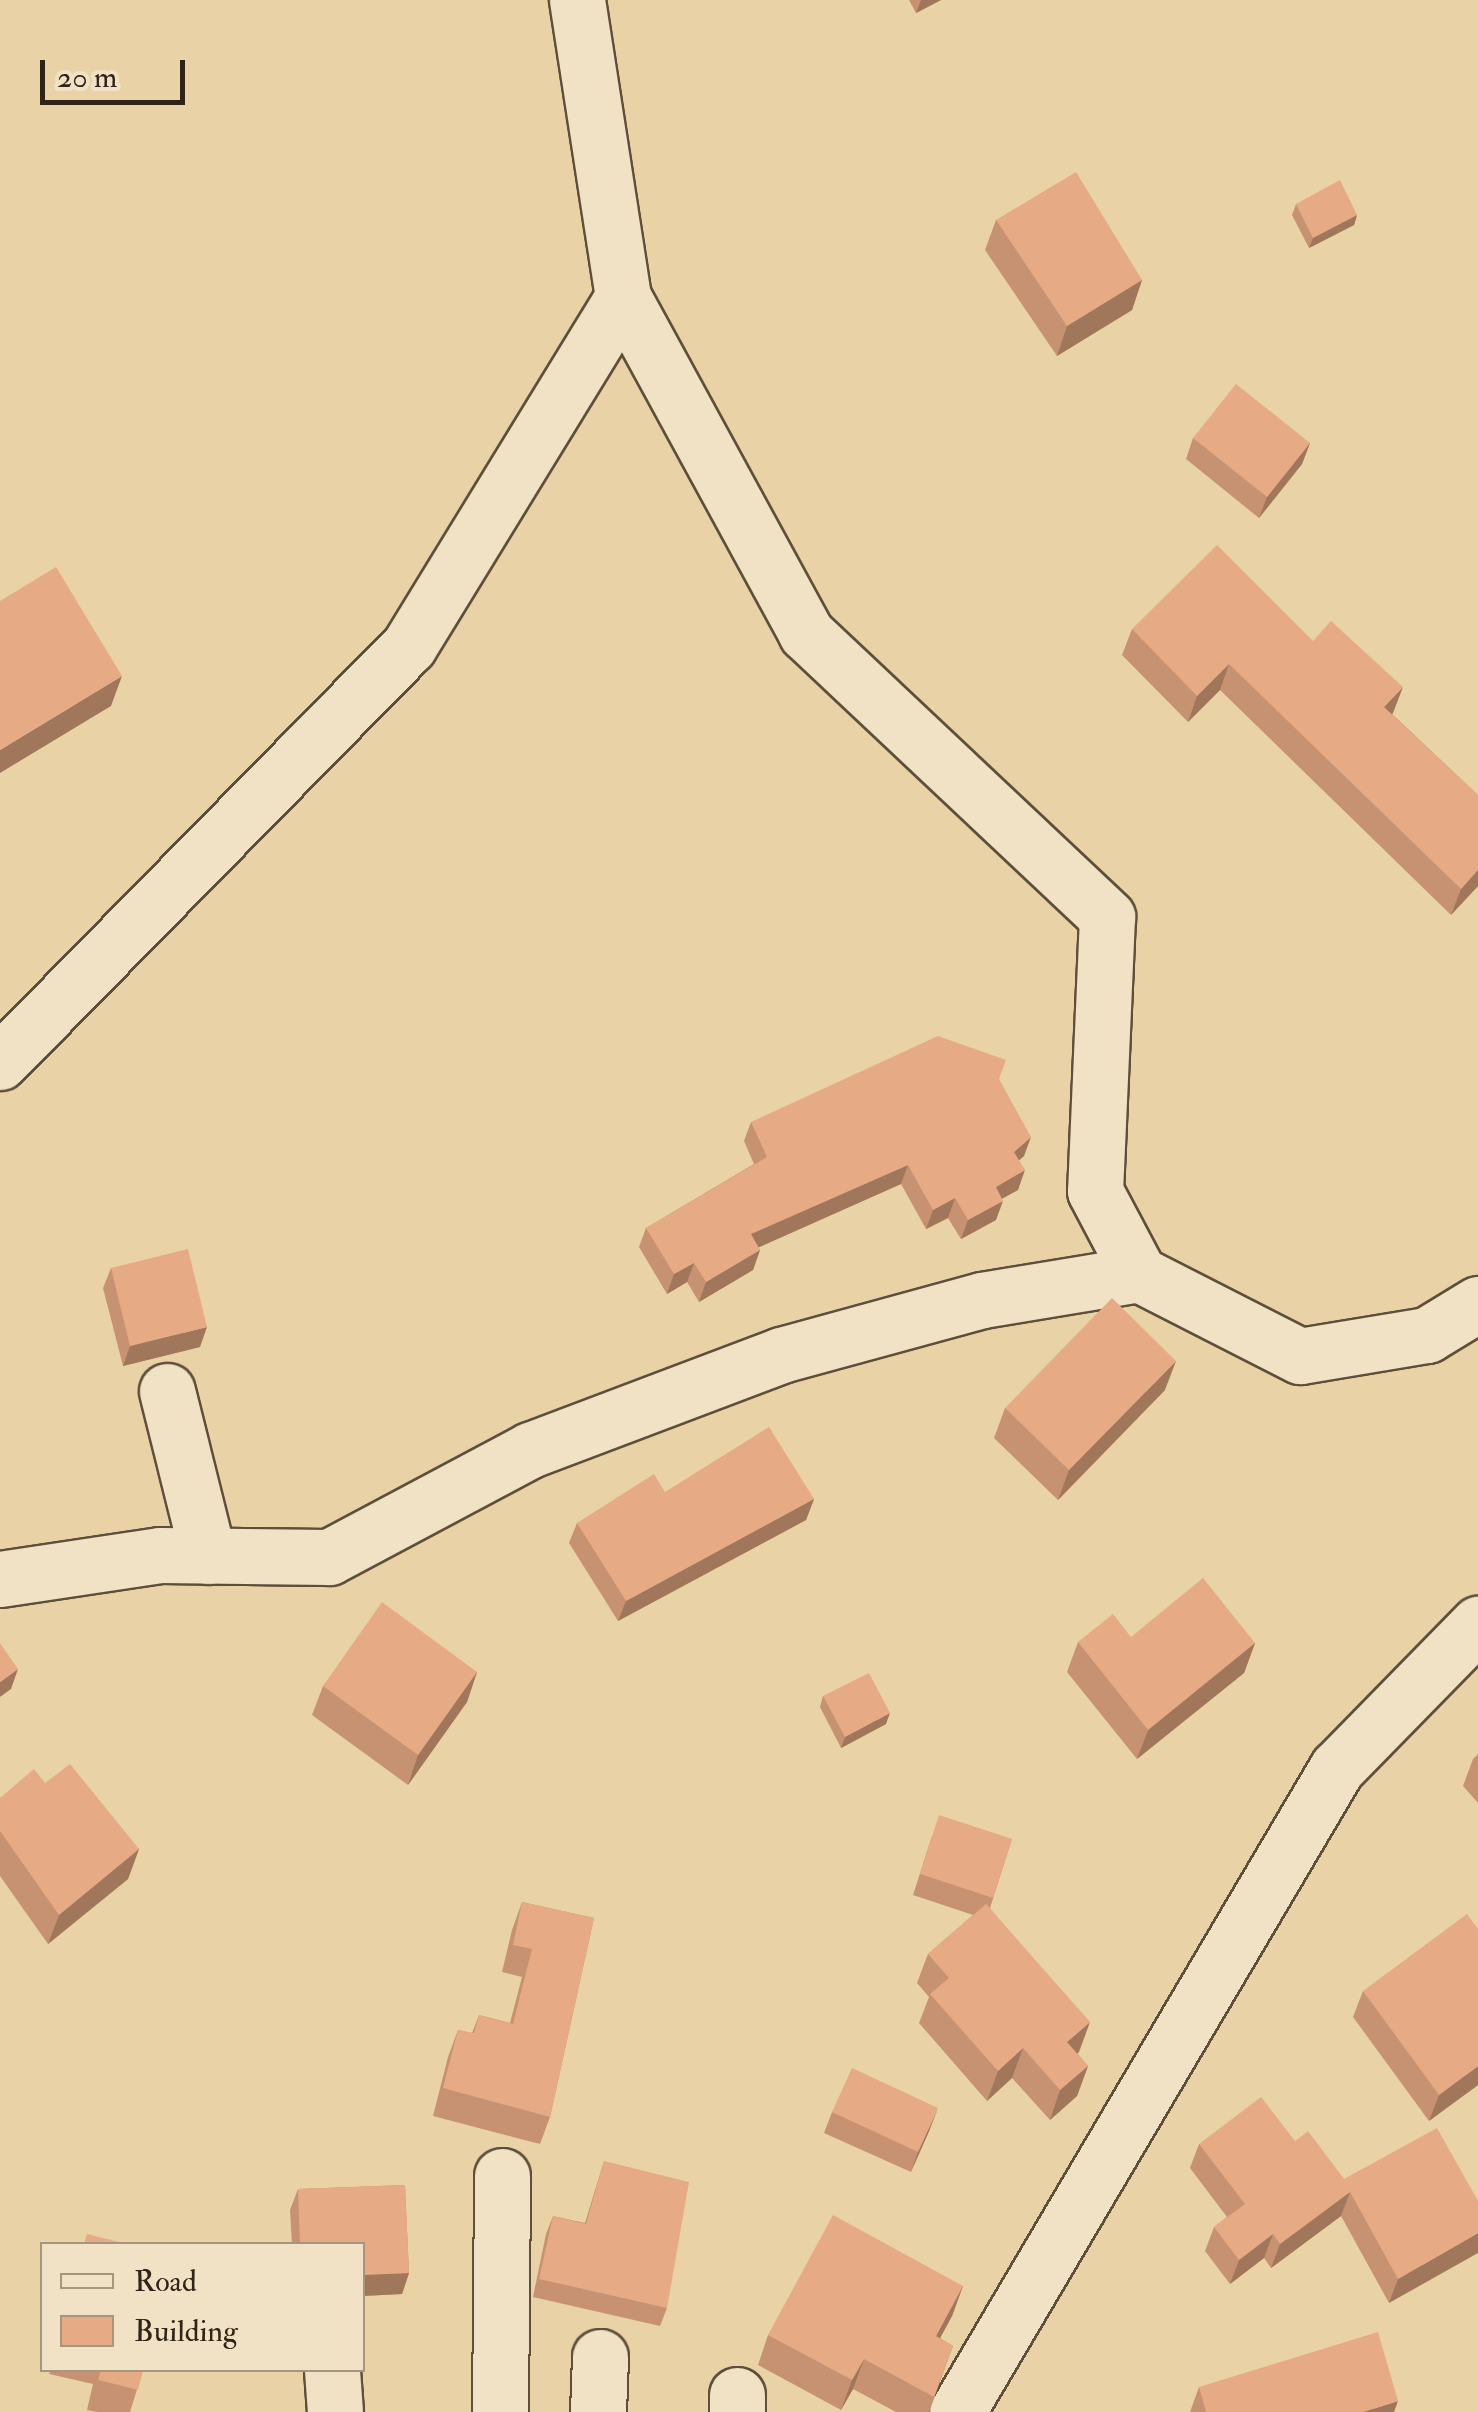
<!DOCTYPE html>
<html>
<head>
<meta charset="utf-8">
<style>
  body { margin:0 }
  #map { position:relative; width:1478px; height:2412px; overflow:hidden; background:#e9d3a6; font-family:"IM FELL Double Pica",serif }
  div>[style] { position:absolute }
  .roads { filter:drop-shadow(2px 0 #5e4f3b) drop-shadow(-2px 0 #5e4f3b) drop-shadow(0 2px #5e4f3b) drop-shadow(0 -2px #5e4f3b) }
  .street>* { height:55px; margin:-27.5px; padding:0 27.5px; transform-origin:27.5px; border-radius:27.5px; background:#f1e2c5 }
  .wall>* { inset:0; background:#c69272 }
  .shaded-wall>* { inset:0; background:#a1775c }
  .building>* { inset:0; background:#e6aa84 }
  span { translate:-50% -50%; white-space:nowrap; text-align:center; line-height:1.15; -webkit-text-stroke:8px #f1e2c5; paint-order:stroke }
  .legend { position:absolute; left:40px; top:2242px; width:325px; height:130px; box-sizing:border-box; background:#f1e2c5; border:2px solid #a4967f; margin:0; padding:12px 18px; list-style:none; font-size:30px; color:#302317 }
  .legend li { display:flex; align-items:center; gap:20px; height:50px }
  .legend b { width:50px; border:2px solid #a4967f }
  .scale { position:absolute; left:40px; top:60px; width:145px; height:45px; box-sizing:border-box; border:5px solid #302317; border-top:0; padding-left:12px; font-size:30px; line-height:35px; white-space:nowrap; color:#302317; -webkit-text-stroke:8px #f1e2c5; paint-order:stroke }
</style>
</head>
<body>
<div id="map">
  <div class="roads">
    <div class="street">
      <div style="left:623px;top:297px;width:383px;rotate:61.4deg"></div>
      <div style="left:806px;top:633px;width:414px;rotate:43.3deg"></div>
      <div style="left:1107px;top:917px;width:274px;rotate:92.5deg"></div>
      <div style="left:1095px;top:1191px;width:94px;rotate:62.1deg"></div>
      <div style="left:1139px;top:1274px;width:181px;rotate:27deg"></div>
      <div style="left:1300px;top:1356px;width:129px;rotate:-9.4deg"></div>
      <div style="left:1427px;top:1335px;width:60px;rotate:-31.3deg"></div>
      <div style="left:0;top:1062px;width:583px;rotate:-45.49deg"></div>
      <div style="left:409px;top:646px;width:409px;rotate:-58.5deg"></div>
      <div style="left:623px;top:297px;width:301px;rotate:-98.8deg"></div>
      <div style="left:167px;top:1391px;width:170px;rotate:76deg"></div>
      <div style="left:0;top:1579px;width:162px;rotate:-8.5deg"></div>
      <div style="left:160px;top:1555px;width:169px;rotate:0.7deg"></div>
      <div style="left:329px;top:1557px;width:228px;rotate:-28deg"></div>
      <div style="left:530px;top:1450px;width:268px;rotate:-20.7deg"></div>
      <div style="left:781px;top:1355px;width:208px;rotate:-15.3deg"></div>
      <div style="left:982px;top:1300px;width:159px;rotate:-9.4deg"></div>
      <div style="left:332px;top:2370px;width:42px;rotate:85.9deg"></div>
      <div style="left:500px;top:2412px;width:236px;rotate:-89.5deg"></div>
      <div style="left:598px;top:2412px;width:55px;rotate:-87.9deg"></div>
      <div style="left:737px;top:2412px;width:17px;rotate:-90deg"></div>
      <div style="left:957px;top:2412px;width:748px;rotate:-59.46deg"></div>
      <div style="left:1337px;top:1768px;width:202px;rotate:-45.6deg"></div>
    </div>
  </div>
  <div class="wall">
    <div style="clip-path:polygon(909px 0,941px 0,916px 13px)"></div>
    <div style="clip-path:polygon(1296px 204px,1357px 215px,1354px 225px,1309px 248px,1292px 215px)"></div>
    <div style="clip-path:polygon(996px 220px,1142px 280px,1132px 310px,1057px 356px,985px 250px)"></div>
    <div style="clip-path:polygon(1193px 438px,1310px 443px,1302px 464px,1259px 518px,1186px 459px)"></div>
    <div style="clip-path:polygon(1132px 629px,1313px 641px,1393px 713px,1392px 714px,1478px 795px,1478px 886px,1451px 915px,1220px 690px,1188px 722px,1122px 655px)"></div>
    <div style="clip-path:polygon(999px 1079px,1024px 1156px,1019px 1160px,1018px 1190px,1002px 1198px,996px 1220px,961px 1239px,948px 1218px,926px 1229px,901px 1184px,758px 1247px,760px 1250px,753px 1270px,699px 1302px,687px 1282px,667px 1294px,639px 1247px,646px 1228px,754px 1164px,744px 1141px,751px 1122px)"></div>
    <div style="clip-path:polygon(111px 1268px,200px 1347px,123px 1366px,103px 1288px)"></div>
    <div style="clip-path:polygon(1165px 1390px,1058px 1500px,994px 1438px,1005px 1408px)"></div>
    <div style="clip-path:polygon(665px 1492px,814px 1499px,806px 1520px,618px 1621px,569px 1543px,577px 1523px)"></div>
    <div style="clip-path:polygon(1131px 1637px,1255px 1643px,1244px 1673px,1137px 1759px,1067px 1672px,1078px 1642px)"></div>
    <div style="clip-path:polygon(477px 1672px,467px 1702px,408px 1785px,312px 1715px,323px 1686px)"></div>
    <div style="clip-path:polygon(823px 1696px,886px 1724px,841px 1748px,820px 1707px)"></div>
    <div style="clip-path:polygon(1478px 1754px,1478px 1803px,1463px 1786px,1473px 1759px)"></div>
    <div style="clip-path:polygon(45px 1783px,139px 1849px,128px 1879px,48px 1944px,0 1876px,0 1798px)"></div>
    <div style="clip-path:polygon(932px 1836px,1012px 1839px,990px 1908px,1079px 2052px,1077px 2053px,1088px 2066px,1077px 2096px,1050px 2120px,1012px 2078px,987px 2101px,919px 2023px,929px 1997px,917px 1983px,928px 1954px,973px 1915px,913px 1895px)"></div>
    <div style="clip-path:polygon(522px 1902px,594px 1918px,550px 2117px,540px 2144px,433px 2116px,448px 2057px,458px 2030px,472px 2033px,479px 2015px,510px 2023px,522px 1977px,502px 1972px,512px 1930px)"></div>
    <div style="clip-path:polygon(1363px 1991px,1478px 2085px,1429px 2121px,1353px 2017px)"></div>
    <div style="clip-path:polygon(832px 2112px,930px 2129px,911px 2172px,824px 2133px)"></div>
    <div style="clip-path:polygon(1295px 2141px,1344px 2179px,1478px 2201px,1389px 2303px,1341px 2216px,1271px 2268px,1264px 2258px,1230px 2284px,1205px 2251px,1214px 2227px,1227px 2217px,1190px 2168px,1199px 2144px)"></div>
    <div style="clip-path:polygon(604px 2161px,667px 2308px,660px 2326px,533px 2297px,546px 2234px,553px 2216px,585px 2223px)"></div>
    <div style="clip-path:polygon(405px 2185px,409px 2273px,402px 2294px,362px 2296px,362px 2244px,292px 2244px,290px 2210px,298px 2189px)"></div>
    <div style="clip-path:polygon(963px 2286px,952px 2316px,940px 2338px,953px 2346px,929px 2412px,896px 2412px,853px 2389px,841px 2410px,758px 2365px,768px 2335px)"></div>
    <div style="clip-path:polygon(51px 2370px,143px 2370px,130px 2412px,97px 2412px,87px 2410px,93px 2384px,49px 2374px)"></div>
    <div style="clip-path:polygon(1199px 2387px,1394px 2412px,1190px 2412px)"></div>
  </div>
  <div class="shaded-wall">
    <div style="clip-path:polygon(921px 0,941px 0,916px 13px)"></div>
    <div style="clip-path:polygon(1357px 215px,1354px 225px,1309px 248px,1313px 238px)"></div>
    <div style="clip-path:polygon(1142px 280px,1132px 310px,1057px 356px,1067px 326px)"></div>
    <div style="clip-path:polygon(1310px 443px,1302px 464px,1259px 518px,1267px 497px)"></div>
    <div style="clip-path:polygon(1229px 664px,1220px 690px,1188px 722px,1197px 696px)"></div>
    <div style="clip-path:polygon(122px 676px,111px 706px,0 773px,0 750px)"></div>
    <div style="clip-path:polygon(1403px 687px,1393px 713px,1375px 733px,1384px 707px)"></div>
    <div style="clip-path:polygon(1478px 870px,1478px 886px,1451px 915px,1461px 889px)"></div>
    <div style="clip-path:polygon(1031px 1137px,1024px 1156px,1007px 1171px,1014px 1152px)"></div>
    <div style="clip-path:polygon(908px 1165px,901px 1184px,744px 1254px,751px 1234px)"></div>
    <div style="clip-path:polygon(1025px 1170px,1018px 1190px,989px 1206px,996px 1187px)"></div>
    <div style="clip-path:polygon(955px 1198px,948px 1218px,926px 1229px,933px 1210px)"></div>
    <div style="clip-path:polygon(1003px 1201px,996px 1220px,961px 1239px,968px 1220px)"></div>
    <div style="clip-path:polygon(760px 1250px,753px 1270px,699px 1302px,706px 1282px)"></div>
    <div style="clip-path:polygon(694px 1263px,687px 1282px,667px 1294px,674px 1274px)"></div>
    <div style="clip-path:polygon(207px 1327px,200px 1347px,123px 1366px,130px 1346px)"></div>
    <div style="clip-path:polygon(1176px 1361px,1165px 1390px,1058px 1500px,1069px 1470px)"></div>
    <div style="clip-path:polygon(814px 1499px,806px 1520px,618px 1621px,626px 1601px)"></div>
    <div style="clip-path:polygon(1255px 1643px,1244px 1673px,1137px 1759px,1148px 1730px)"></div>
    <div style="clip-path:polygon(18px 1669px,11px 1689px,0 1697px,0 1682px)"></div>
    <div style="clip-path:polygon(477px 1672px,467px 1702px,408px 1785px,418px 1755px)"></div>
    <div style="clip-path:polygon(890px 1713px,886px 1724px,841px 1748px,845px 1737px)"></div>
    <div style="clip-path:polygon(139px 1849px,128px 1879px,48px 1944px,59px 1915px)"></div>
    <div style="clip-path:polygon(1090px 2022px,1079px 2052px,1056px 2072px,1067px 2042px)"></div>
    <div style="clip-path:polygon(1023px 2048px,1012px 2078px,987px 2101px,998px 2071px)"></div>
    <div style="clip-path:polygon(1088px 2066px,1077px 2096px,1050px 2120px,1060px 2090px)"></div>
    <div style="clip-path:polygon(1478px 2066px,1478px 2085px,1429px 2121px,1439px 2095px)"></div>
    <div style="clip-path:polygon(938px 2108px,930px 2129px,911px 2172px,918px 2152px)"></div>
    <div style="clip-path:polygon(1350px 2192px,1341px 2216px,1271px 2268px,1280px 2244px)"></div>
    <div style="clip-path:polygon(1478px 2233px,1478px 2253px,1389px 2303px,1398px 2279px)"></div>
    <div style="clip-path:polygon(1273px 2234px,1264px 2258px,1230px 2284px,1239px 2260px)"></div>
    <div style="clip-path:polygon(409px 2273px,402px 2294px,362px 2296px,362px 2275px)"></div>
    <div style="clip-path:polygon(963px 2286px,952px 2316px,925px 2366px,936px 2336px)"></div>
    <div style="clip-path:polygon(864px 2359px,853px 2389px,841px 2410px,852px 2380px)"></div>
    <div style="clip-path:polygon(1398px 2401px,1394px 2412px,1363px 2412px)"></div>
  </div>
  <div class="building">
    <div style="clip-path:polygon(1076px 172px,1142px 280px,1067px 326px,996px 220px)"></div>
    <div style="clip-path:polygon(1340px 180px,1357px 215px,1313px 238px,1296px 204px)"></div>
    <div style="clip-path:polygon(1236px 384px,1310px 443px,1267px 497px,1193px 438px)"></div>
    <div style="clip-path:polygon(1217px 545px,1313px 641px,1331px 621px,1403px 687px,1384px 707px,1478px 795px,1478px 870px,1461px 889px,1229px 664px,1197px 696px,1132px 629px)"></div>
    <div style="clip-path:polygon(56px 567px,122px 676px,0 750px,0 601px)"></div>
    <div style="clip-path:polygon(938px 1036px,1006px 1060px,999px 1079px,1031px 1137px,1014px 1152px,1025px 1170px,996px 1187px,1003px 1201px,968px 1220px,955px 1198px,933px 1210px,908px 1165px,751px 1234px,760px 1250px,706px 1282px,694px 1263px,674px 1274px,646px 1228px,767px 1157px,751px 1122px)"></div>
    <div style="clip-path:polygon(188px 1249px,207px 1327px,130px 1346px,111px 1268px)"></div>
    <div style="clip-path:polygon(1112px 1298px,1176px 1361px,1069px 1470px,1005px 1408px)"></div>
    <div style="clip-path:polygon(769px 1427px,814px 1499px,626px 1601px,577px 1523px,654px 1474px,665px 1492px)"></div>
    <div style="clip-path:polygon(1203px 1578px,1255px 1643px,1148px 1730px,1078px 1642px,1113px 1614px,1131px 1637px)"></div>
    <div style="clip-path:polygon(382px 1602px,477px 1672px,418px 1755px,323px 1686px)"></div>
    <div style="clip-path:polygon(0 1643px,18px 1669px,0 1682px)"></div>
    <div style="clip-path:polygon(869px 1673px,890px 1713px,845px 1737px,823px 1696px)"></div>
    <div style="clip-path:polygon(70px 1764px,139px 1849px,59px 1915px,0 1831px,0 1798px,34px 1769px,45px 1783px)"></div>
    <div style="clip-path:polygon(939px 1815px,1012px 1839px,993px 1898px,920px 1874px)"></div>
    <div style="clip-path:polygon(522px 1902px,594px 1918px,550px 2117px,443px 2088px,458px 2030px,474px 2033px,479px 2015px,513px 2024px,532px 1949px,513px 1945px)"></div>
    <div style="clip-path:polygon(986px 1904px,1090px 2022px,1067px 2042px,1088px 2066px,1060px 2090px,1023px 2048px,998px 2071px,930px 1994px,949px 1978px,928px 1954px)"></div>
    <div style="clip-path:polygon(1467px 1914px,1478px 1929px,1478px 2066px,1439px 2095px,1363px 1991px)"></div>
    <div style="clip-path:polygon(852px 2068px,938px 2108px,918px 2152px,832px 2112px)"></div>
    <div style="clip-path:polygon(1261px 2097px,1295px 2141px,1308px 2131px,1344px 2179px,1437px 2128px,1478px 2201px,1478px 2233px,1398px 2279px,1350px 2192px,1280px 2244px,1273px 2234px,1239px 2260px,1214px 2227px,1245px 2204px,1199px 2144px)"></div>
    <div style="clip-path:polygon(604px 2161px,689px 2182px,667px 2308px,539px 2279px,553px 2216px,586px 2224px)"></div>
    <div style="clip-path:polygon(405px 2185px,409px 2273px,362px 2275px,362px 2244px,300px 2244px,298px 2189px)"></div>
    <div style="clip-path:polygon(833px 2215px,963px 2286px,936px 2336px,953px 2346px,934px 2397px,864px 2359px,852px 2380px,768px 2335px)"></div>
    <div style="clip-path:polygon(87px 2234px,127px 2244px,84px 2244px)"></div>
    <div style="clip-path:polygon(1378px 2332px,1398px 2401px,1363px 2412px,1206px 2412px,1199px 2387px)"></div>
    <div style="clip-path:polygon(101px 2370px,143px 2370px,138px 2390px,98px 2380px)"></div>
  </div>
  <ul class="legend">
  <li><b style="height:12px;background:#f1e2c5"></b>Road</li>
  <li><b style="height:28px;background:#e6aa84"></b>Building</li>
  </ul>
  <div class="scale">20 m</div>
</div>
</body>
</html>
